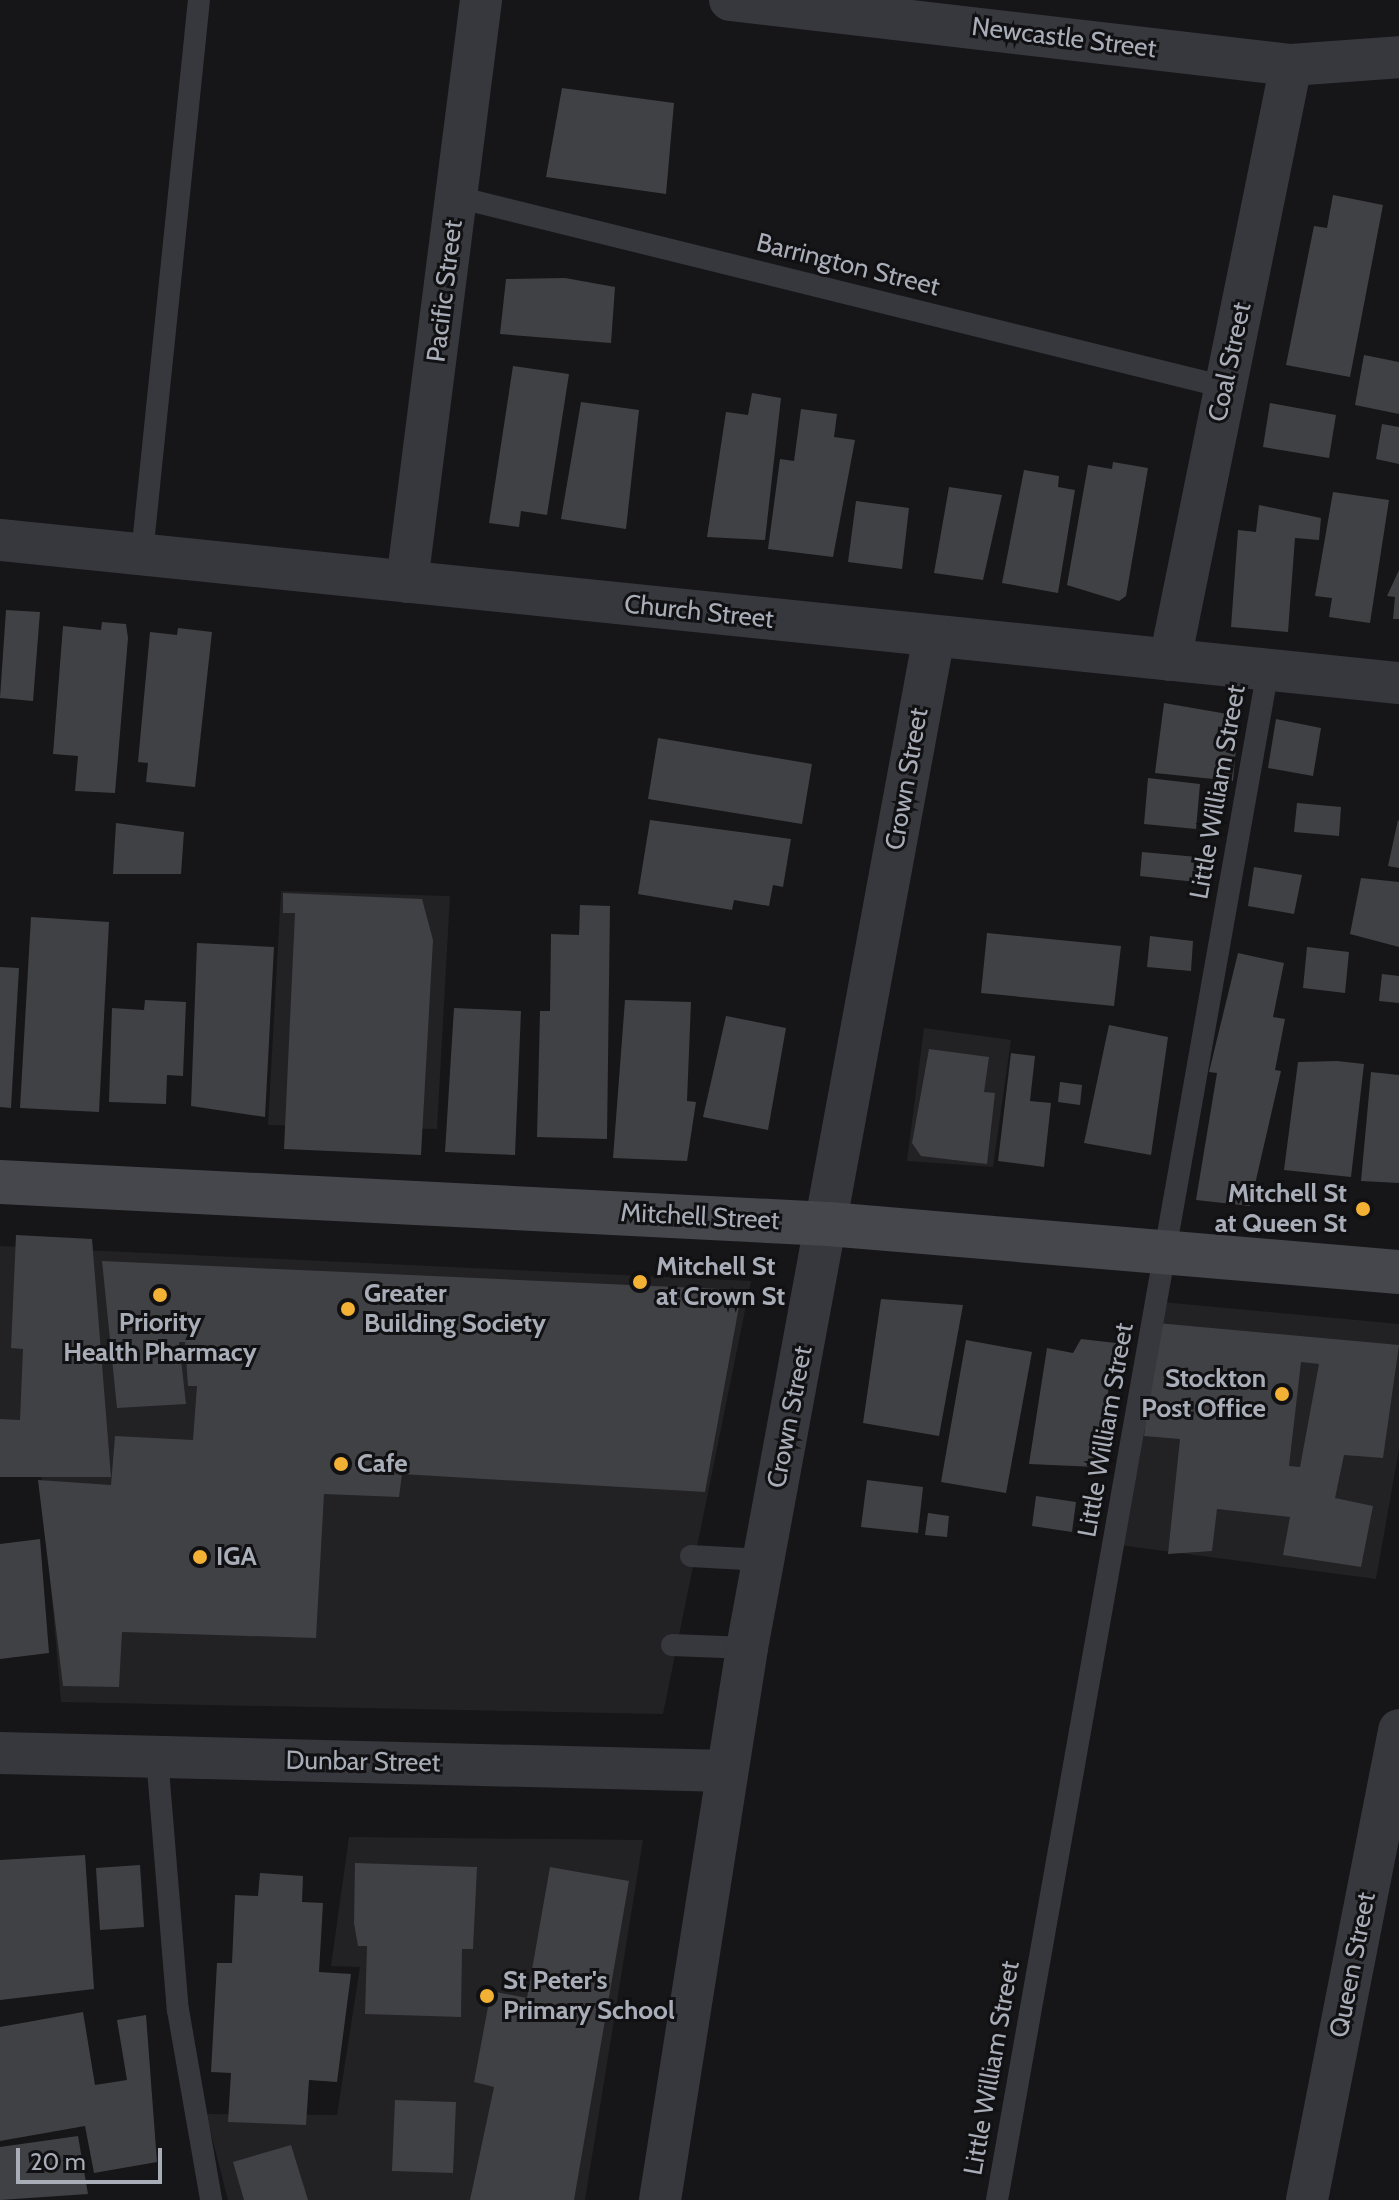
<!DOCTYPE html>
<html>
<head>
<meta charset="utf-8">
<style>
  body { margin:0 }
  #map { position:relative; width:1399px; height:2200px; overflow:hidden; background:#161618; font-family:Cabin,sans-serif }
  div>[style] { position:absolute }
  .built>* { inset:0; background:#222225 }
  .building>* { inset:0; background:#404145 }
  .lane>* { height:22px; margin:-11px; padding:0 11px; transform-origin:11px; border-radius:11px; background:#37383d }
  .street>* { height:42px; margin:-21px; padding:0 21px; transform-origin:21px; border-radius:21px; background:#37383d }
  .secondary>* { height:44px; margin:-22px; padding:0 22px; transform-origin:22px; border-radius:22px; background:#45474d }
  .dots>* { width:22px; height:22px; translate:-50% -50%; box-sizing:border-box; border:4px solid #111113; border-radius:50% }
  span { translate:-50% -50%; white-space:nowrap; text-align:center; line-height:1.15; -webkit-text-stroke:6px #111113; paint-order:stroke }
  .street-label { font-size:26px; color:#a8adb8 }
  .poi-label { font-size:26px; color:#a8adb8; font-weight:700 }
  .right { translate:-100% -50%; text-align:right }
  .left { translate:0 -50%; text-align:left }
  .scale { position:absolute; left:16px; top:2148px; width:146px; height:36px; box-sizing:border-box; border:4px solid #a8adb8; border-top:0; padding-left:10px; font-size:24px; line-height:28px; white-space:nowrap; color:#a8adb8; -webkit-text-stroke:6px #111113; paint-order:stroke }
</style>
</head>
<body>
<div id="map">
  <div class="built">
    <div style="clip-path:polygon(281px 891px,450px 896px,437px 1129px,268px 1125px)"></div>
    <div style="clip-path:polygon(924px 1028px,1011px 1040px,993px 1167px,907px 1161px)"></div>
    <div style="clip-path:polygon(0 1246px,751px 1281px,663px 1714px,61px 1702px,41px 1473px,0 1471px)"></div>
    <div style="clip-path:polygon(1162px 1302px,1399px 1324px,1399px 1449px,1376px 1579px,1119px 1545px)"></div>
    <div style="clip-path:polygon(349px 1837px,643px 1840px,585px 2200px,228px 2200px,206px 2114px,337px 2115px,360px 1967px,331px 1966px)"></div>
  </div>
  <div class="building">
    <div style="clip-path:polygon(562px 88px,674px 103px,666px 194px,546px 177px)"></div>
    <div style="clip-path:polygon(1333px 195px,1383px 205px,1350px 377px,1286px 365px,1314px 226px,1327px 228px)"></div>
    <div style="clip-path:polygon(565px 278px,615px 287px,611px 343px,500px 334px,506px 279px)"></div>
    <div style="clip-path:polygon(1364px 355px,1399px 362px,1399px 414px,1355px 405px)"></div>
    <div style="clip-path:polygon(513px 366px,569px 374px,547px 515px,521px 511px,519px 527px,489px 523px)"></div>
    <div style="clip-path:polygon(752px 393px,781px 398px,765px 540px,707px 537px,726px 412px,748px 415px)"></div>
    <div style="clip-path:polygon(581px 402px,639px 410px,626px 529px,561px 519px)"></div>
    <div style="clip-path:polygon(1270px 403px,1336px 415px,1329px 458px,1263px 447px)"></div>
    <div style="clip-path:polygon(801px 409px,837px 414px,834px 437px,855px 440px,833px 557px,768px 549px,780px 459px,794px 461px)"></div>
    <div style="clip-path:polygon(1382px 424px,1399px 427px,1399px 464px,1376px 459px)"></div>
    <div style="clip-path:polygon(1113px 462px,1148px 468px,1126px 596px,1119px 601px,1067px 585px,1088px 465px,1112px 469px)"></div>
    <div style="clip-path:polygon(1024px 470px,1059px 476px,1058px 487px,1075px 490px,1058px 593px,1002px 583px)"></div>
    <div style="clip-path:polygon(949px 487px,1002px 495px,983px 580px,934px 573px)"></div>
    <div style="clip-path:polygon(1333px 492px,1389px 500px,1370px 623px,1329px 617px,1332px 598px,1315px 596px)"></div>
    <div style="clip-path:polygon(856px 501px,909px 508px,902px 569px,848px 562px)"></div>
    <div style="clip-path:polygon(1259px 505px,1321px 518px,1319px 540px,1295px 538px,1288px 632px,1231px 627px,1238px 530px,1256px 532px)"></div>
    <div style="clip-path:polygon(1399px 570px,1399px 619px,1393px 619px,1395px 597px,1387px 596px)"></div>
    <div style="clip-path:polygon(6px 610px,40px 612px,33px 701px,0 698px)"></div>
    <div style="clip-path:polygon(102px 622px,126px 624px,128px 638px,115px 793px,75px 791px,78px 756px,53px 754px,63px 626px,101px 630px)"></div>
    <div style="clip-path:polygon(178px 628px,212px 632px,195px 787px,146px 782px,148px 763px,138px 762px,150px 632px,177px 635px)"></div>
    <div style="clip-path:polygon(1164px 703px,1239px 716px,1233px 781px,1155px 773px)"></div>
    <div style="clip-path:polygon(1276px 719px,1321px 728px,1313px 776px,1268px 768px)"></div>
    <div style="clip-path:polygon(658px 738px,812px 764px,802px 824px,648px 799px)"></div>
    <div style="clip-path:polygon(1148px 778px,1200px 784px,1196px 829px,1144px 824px)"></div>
    <div style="clip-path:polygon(1297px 803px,1341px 807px,1339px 836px,1294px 832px)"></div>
    <div style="clip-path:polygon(650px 820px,791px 839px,783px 887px,773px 885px,769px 906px,734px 900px,732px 910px,638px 894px)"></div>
    <div style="clip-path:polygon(1398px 820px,1399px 821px,1399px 868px,1388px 866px)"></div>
    <div style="clip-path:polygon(116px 823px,184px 832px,181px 874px,113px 874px)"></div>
    <div style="clip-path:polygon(1142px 852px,1208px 858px,1205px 883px,1140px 876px)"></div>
    <div style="clip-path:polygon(1254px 867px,1302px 875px,1294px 914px,1248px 906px)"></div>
    <div style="clip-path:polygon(1361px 878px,1399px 882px,1399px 947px,1350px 934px)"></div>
    <div style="clip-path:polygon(283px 893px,422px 899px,433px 940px,421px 1155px,284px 1149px,295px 913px,283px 913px)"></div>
    <div style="clip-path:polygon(580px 905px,610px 906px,607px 1139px,537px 1137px,540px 1011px,550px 1011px,551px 934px,579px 935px)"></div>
    <div style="clip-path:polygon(31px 917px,109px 922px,99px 1112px,20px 1108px)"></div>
    <div style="clip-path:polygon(987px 933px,1121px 946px,1114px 1006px,981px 993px)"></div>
    <div style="clip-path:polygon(1150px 936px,1193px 941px,1191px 971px,1147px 967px)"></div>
    <div style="clip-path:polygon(197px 943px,274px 947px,265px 1117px,191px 1106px)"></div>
    <div style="clip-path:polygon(1307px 947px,1349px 952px,1345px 993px,1303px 988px)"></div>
    <div style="clip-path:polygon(1238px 953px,1284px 963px,1273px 1017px,1285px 1019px,1275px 1070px,1281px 1071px,1250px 1206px,1196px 1200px,1217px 1073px,1209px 1072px)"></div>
    <div style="clip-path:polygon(0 967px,19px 968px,11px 1108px,0 1107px)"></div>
    <div style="clip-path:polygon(1382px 974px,1399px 976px,1399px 1003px,1379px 1001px)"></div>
    <div style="clip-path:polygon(145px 1000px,186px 1002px,183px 1076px,167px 1075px,166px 1104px,109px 1102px,112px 1008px,144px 1010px)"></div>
    <div style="clip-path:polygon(625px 1000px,691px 1002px,687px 1101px,696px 1102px,687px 1161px,613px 1158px)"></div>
    <div style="clip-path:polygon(454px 1008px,521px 1011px,515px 1155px,445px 1152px)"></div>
    <div style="clip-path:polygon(726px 1016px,786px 1028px,768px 1130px,703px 1117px)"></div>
    <div style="clip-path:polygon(1109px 1025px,1168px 1037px,1151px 1155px,1084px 1143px)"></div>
    <div style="clip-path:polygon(929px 1049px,989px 1057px,984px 1092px,995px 1093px,987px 1164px,921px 1156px,912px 1143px)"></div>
    <div style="clip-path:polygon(1011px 1053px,1035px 1056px,1030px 1101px,1051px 1103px,1044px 1167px,998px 1161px)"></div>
    <div style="clip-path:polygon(1337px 1061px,1364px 1064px,1351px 1177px,1284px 1170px,1298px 1062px)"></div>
    <div style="clip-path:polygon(1371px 1072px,1399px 1075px,1399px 1183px,1361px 1181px)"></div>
    <div style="clip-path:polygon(1060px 1082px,1082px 1085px,1080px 1105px,1058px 1102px)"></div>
    <div style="clip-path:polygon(16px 1235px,92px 1239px,111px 1477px,0 1477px,0 1419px,20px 1420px,23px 1349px,11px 1348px)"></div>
    <div style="clip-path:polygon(102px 1261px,742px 1290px,705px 1492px,402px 1474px,399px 1497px,324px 1494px,316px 1638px,122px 1632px,119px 1687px,63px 1686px,38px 1480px,111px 1485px,115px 1436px,193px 1440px,197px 1386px,188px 1386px,185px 1342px,179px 1342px,186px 1404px,117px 1408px)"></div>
    <div style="clip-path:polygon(881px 1299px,963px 1305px,939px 1436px,863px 1423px)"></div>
    <div style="clip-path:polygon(evenodd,1157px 1323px,1399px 1345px,1383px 1458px,1344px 1455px,1335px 1498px,1373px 1506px,1361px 1567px,1283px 1555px,1290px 1517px,1217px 1509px,1212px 1551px,1168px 1554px,1180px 1439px,1144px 1436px,1157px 1323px,1301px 1362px,1319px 1364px,1300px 1467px,1289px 1466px,1301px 1362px)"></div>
    <div style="clip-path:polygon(1081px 1339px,1116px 1343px,1096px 1467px,1029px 1464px,1047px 1348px,1073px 1353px)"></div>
    <div style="clip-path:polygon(966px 1340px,1032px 1352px,1006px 1493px,941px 1482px)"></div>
    <div style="clip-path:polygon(867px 1480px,923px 1487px,918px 1533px,861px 1527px)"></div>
    <div style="clip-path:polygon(1036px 1496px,1076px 1502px,1072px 1532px,1032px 1526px)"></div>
    <div style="clip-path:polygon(928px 1513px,949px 1516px,947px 1537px,925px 1535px)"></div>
    <div style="clip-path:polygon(40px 1539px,49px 1653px,0 1659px,0 1544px)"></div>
    <div style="clip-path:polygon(85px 1855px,94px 1989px,0 2000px,0 1860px)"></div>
    <div style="clip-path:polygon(355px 1863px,477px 1867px,473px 1949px,462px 1949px,461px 2017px,365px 2014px,367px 1946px,358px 1946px,354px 1923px)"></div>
    <div style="clip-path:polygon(140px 1865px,144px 1927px,100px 1930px,96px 1868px)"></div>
    <div style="clip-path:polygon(550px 1867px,629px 1881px,574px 2200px,470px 2200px,494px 2087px,474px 2082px,491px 1991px,527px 1998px)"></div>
    <div style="clip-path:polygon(260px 1873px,303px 1876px,302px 1902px,323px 1903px,319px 1972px,351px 1974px,337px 2082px,309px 2080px,306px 2125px,228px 2122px,231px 2073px,211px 2072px,217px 1963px,232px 1963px,235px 1895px,258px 1896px)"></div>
    <div style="clip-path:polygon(83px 2012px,95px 2085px,127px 2080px,117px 2020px,146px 2015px,157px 2162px,94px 2173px,85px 2126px,0 2141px,0 2027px)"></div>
    <div style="clip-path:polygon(395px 2100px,456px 2102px,453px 2173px,392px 2171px)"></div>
    <div style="clip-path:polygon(78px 2136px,88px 2194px,0 2200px,0 2147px)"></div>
    <div style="clip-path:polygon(291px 2145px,308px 2200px,244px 2200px,233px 2162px)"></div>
  </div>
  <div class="lane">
    <div style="left:457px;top:197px;width:791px;rotate:13.9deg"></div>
    <div style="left:142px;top:554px;width:557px;rotate:-84.13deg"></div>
    <div style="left:691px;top:1556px;width:72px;rotate:3.2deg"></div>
    <div style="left:672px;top:1645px;width:75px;rotate:2.3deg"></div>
    <div style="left:157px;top:1757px;width:254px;rotate:85.3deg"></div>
    <div style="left:178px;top:2010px;width:193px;rotate:80.1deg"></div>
    <div style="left:997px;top:2200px;width:1555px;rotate:-79.96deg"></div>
  </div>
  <div class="street">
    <div style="left:730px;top:0;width:565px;rotate:6.61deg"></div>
    <div style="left:1291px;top:65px;width:108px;rotate:-4.2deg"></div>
    <div style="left:0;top:540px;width:1406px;rotate:5.84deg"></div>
    <div style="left:407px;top:582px;width:587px;rotate:-82.75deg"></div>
    <div style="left:1170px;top:660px;width:607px;rotate:-78.51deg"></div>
    <div style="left:0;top:1753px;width:727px;rotate:1.42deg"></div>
    <div style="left:660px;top:2200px;width:559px;rotate:-81.04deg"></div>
    <div style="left:747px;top:1648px;width:1029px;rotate:-79.53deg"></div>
    <div style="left:1307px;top:2200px;width:479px;rotate:-78.9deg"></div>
  </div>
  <div class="secondary">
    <div style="left:0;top:1182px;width:829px;rotate:2.9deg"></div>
    <div style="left:828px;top:1224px;width:573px;rotate:4.81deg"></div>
  </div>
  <div class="dots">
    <div style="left:1363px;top:1209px;background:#f2b134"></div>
    <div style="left:640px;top:1282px;background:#f2b134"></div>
    <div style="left:160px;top:1295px;background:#f2b134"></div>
    <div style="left:348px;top:1309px;background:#f2b134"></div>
    <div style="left:1282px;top:1394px;background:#f2b134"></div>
    <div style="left:341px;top:1464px;background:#f2b134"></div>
    <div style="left:200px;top:1557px;background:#f2b134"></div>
    <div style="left:487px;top:1996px;background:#f2b134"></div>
  </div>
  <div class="street-label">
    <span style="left:1064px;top:38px;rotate:7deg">Newcastle Street</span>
    <span style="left:848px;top:265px;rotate:14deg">Barrington Street</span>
    <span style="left:445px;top:291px;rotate:-83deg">Pacific Street</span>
    <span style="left:1230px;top:362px;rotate:-78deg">Coal Street</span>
    <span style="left:699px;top:612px;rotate:6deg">Church Street</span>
    <span style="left:907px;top:779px;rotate:-80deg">Crown Street</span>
    <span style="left:1218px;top:792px;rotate:-80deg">Little William Street</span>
    <span style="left:700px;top:1217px;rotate:3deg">Mitchell Street</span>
    <span style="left:790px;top:1417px;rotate:-79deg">Crown Street</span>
    <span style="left:1106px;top:1430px;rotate:-80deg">Little William Street</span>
    <span style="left:363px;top:1762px;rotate:1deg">Dunbar Street</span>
    <span style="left:1353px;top:1965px;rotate:-79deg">Queen Street</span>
    <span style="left:992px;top:2068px;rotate:-80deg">Little William Street</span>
  </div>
  <div class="poi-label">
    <span class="right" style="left:1347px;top:1209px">Mitchell St<br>at Queen St</span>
    <span class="left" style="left:656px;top:1282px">Mitchell St<br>at Crown St</span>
    <span class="left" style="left:364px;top:1309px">Greater<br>Building Society</span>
    <span style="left:160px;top:1338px">Priority<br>Health Pharmacy</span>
    <span class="right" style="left:1266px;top:1394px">Stockton<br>Post Office</span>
    <span class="left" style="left:357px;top:1464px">Cafe</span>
    <span class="left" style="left:216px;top:1557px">IGA</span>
    <span class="left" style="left:503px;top:1996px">St Peter's<br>Primary School</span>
  </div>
  <div class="scale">20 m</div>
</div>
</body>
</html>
